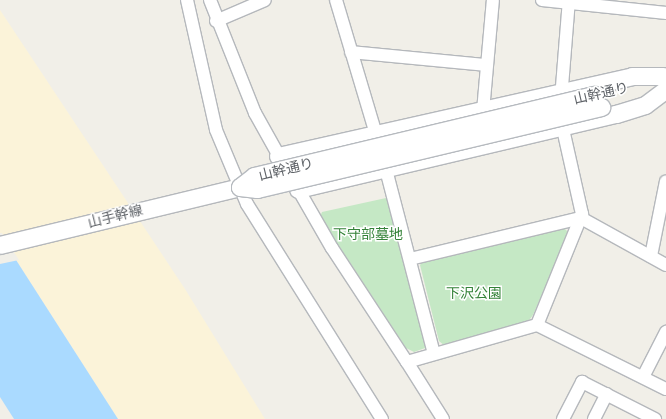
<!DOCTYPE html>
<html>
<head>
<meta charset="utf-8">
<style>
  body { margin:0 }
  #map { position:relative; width:666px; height:419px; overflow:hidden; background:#f1efe8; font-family:"Public Sans","Noto Sans JP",sans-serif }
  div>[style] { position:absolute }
  .green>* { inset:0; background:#c5e8c5 }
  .sand>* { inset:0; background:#fbf3d9 }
  .water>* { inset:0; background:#aadaff }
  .pier>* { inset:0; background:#f1efe8 }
  .roads { filter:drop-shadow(1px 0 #b5b8bc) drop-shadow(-1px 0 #b5b8bc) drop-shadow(0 1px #b5b8bc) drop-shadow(0 -1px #b5b8bc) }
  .street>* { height:12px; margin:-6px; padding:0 6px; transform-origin:6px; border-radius:6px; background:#fff }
  .secondary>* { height:17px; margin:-8.5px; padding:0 8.5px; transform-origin:8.5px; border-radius:8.5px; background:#fff }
  .bridges { filter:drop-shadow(1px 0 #b6babf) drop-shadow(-1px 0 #b6babf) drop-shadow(0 1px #b6babf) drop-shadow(0 -1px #b6babf) }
  .secondary-bridge>* { height:17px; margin:-8.5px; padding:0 8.5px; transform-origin:8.5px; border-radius:8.5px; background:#fff }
  span { translate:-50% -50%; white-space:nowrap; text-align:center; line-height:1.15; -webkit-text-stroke:3px #fff; paint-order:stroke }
  .street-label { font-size:14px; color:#5f6368 }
  .park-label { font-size:14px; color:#348238 }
</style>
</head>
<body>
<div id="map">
  <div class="green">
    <div style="clip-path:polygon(386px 198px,391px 202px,426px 344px,425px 348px,414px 352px,406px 348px,320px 217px,322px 212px)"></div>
    <div style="clip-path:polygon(564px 228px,569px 233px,533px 315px,527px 323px,445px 346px,439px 341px,420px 265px,423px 261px)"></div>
  </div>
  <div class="sand">
    <div style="clip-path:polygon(0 10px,185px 289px,265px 419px,118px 419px,0 235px)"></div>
  </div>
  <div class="water">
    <div style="clip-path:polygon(0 235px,118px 419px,14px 419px,0 397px)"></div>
  </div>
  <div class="pier">
    <div style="clip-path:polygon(0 233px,2px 233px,19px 260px,0 264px)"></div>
  </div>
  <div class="roads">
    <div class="street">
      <div style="left:187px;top:0;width:133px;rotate:77.4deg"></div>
      <div style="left:216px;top:130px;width:80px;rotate:67.3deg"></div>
      <div style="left:247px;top:204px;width:254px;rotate:57.9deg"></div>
      <div style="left:210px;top:0;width:122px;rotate:68.3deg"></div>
      <div style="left:255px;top:113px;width:57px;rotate:60.8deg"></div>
      <div style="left:336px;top:0;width:147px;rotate:73.4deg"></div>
      <div style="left:542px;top:0;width:125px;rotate:6deg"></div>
      <div style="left:216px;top:21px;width:53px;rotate:-23.2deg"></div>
      <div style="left:351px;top:52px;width:136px;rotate:5.5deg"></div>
      <div style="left:561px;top:99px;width:99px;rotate:-85.4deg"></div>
      <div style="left:483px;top:111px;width:111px;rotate:-84.9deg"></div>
      <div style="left:384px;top:162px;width:198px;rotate:75.4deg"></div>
      <div style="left:294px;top:182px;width:76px;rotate:60.1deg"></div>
      <div style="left:332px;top:248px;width:136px;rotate:56.7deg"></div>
      <div style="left:407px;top:362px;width:135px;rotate:-15.9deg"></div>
      <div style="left:537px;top:325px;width:144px;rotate:26.4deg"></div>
      <div style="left:651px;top:256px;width:76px;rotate:-78.7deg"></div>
      <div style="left:410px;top:259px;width:176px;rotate:-13.5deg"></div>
      <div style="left:581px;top:218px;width:97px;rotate:28.9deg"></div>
      <div style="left:537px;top:325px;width:120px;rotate:-67.9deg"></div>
      <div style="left:582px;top:214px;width:96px;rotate:-102.6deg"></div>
      <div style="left:407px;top:362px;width:67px;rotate:57.7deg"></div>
      <div style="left:643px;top:377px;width:51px;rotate:-62.9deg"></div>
      <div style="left:563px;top:419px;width:42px;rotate:-62.8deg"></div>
      <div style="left:582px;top:382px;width:82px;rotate:26.9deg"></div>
      <div style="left:594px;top:419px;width:28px;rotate:-63deg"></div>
    </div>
    <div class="secondary">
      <div style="left:278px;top:156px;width:363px;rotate:-12.7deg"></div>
      <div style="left:632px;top:76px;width:31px"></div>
      <div style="left:298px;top:189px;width:327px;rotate:-13.3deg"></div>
      <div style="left:616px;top:114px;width:30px;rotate:-17deg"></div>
      <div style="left:645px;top:105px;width:25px;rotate:-37deg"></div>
      <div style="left:0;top:245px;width:247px;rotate:-13.6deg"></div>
    </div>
  </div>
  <div class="bridges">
    <div class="secondary-bridge">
      <div style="left:240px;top:187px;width:17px;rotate:7deg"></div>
      <div style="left:257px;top:189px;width:354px;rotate:-13.4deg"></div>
      <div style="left:240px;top:187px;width:18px;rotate:-38deg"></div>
      <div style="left:254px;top:176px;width:350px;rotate:-13.4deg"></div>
    </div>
  </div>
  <div class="street-label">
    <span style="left:601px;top:93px;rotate:-13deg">山幹通り</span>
    <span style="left:286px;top:169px;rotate:-14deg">山幹通り</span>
    <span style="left:115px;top:216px;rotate:-14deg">山手幹線</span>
  </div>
  <div class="park-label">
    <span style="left:368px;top:234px">下守部墓地</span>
    <span style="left:474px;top:293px">下沢公園</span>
  </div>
</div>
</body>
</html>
